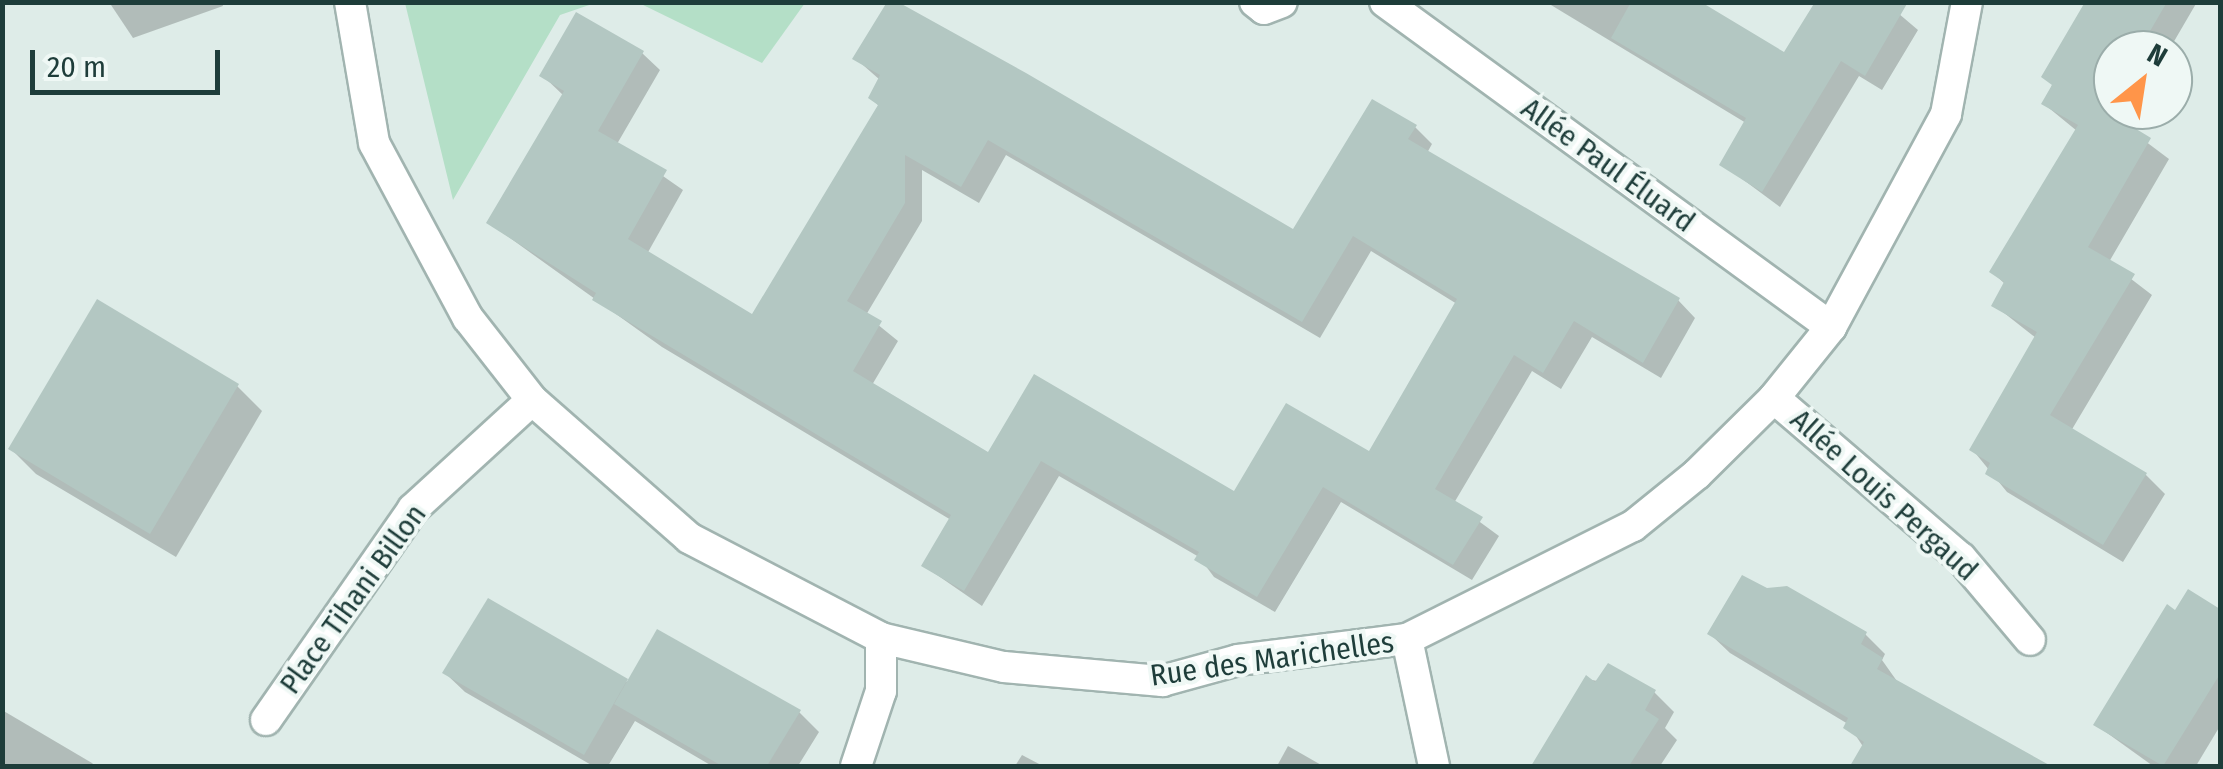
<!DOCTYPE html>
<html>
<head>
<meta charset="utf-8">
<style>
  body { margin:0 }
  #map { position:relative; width:2223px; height:769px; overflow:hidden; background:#deece8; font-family:"Fira Sans Condensed",sans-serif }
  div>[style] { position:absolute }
  .green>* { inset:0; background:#b4dfc7 }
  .shadow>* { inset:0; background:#0003 }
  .building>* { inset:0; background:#b3c7c2 }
  .roads { filter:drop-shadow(2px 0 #a1b4b0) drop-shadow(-2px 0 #a1b4b0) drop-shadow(0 2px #a1b4b0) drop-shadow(0 -2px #a1b4b0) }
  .street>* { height:30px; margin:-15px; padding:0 15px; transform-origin:15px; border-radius:15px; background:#fff }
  span { translate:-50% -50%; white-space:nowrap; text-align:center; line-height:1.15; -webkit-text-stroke:8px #eff8f5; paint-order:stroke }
  .street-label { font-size:30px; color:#1e3d3a }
  .frame { position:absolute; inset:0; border:5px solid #1e3d3a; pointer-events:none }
  .north { position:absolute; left:2093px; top:30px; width:100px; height:100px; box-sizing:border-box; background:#eff8f5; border:2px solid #9badaa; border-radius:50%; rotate:30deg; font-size:28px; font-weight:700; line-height:40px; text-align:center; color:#1e3d3a }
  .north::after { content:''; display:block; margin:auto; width:35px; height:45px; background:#ff9549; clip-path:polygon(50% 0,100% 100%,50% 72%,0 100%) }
  .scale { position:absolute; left:30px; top:50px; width:190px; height:45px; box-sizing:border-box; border:5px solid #1e3d3a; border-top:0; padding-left:12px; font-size:30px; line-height:35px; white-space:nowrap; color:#1e3d3a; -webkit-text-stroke:8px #eff8f5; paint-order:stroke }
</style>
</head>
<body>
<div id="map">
  <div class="green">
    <div style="clip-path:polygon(405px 3px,595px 3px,560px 15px,453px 200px)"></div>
    <div style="clip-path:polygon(639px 3px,805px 3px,762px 63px)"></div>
  </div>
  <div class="shadow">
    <div style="clip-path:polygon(109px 2px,222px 2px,223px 6px,133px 38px)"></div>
    <div style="clip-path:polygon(1546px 2px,1700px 2px,1785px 56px,1885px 2px,1918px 30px,1882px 90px,1859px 76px,1780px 207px,1722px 164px,1746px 123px)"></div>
    <div style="clip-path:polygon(2087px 2px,2197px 2px,2169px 50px,2113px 50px,2113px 110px,2135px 110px,2125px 126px,2169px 159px,2109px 262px,2152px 295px,2071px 431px,2146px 475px,2165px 494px,2123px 562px,2007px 492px,1972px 449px,2036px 338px,1994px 305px,2005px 284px,1992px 272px,2077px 131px,2044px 104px)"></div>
    <div style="clip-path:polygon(evenodd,642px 53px,660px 70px,617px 144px,683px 190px,647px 254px,753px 318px,880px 107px,871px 98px,880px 80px,855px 58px,1294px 233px,1415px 127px,1432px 144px,1427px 153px,1678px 300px,1695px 318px,1661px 378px,1592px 337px,1561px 389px,1532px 371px,1454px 503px,1499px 536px,1472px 580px,1341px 502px,1275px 612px,1214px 577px,1199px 557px,1059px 476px,982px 606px,924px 566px,951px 520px,662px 347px,489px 223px,564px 96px,542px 75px,642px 53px,1006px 155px,1320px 338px,1371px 251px,1457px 304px,1369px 454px,1235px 494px,1035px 377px,989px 456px,872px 385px,898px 341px,866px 315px,922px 221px,922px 170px,979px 203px,1006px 155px)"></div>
    <div style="clip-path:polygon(237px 386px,262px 411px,176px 557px,36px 474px,11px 449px)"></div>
    <div style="clip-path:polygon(2189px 593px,2220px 612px,2220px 726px,2196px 766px,2153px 766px,2096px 725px)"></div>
    <div style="clip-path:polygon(489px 602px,629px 683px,799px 712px,819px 732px,798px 766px,712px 766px,635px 721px,608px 766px,593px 766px,465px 692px,445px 673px)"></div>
    <div style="clip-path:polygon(1710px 634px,1865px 634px,1885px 654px,1882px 660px,1899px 684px,2017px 751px,2033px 766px,1876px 766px,1848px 724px,1730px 653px)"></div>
    <div style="clip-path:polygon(1587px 679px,1654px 692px,1674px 712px,1665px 728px,1677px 740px,1660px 766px,1534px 766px)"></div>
    <div style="clip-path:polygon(2px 710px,92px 763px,95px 766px,2px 766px)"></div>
    <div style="clip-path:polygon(1288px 746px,1323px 766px,1277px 766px)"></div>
    <div style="clip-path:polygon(1022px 755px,1043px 766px,1015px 766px)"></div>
  </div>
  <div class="building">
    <div style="clip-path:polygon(evenodd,887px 2px,898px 2px,1026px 73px,1293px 229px,1372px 99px,1417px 125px,1408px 139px,1680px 298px,1643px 363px,1574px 321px,1543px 373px,1514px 355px,1435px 489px,1483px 517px,1453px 565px,1323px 487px,1257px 597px,1194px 560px,1199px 552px,1041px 461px,964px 591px,921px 566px,951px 515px,592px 300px,596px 293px,486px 223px,564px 91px,539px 76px,576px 12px,644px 51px,598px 131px,667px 170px,628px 239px,752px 314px,878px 105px,868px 98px,880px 75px,852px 59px,887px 2px,988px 140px,1302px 322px,1353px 236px,1457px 299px,1369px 451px,1286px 403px,1234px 491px,1034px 374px,988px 452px,853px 371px,882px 321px,847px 301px,905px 203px,905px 155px,961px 187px,988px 140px)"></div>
    <div style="clip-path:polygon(1631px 2px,1701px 2px,1784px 52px,1815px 2px,1908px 2px,1865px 76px,1841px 61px,1762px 192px,1719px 165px,1746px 118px,1611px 38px)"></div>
    <div style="clip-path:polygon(2085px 2px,2167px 2px,2139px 50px,2113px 50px,2113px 96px,2105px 110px,2151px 138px,2088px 247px,2135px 274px,2050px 415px,2147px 473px,2103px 545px,1985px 474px,1990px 463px,1969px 450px,2037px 332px,1991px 306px,2004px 282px,1989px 272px,2078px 125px,2041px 104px,2052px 85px,2041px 77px)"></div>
    <div style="clip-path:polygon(97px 299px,239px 384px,150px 534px,8px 449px)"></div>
    <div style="clip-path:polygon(1742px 575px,1767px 588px,1787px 586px,1867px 632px,1861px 644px,1883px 658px,1877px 669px,2051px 766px,1850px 766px,1864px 742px,1843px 728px,1848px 718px,1707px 634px)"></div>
    <div style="clip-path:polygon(2188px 589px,2220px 609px,2220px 674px,2163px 766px,2093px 725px,2167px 604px,2175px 610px)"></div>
    <div style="clip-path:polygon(488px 598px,628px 679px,584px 755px,442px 673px)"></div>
    <div style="clip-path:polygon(657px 629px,801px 710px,767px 766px,722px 766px,614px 704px)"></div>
    <div style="clip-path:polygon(1608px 663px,1656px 690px,1645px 710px,1659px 719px,1629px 766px,1531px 766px,1586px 675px,1595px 682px)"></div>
  </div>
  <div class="roads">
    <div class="street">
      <div style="left:350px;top:2px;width:143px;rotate:80.3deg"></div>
      <div style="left:374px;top:143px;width:199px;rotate:61.8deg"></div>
      <div style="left:468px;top:318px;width:104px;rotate:52deg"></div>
      <div style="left:532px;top:400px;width:209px;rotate:41.3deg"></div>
      <div style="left:689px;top:538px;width:216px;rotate:27.5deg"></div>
      <div style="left:881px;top:638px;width:126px;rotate:13.3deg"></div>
      <div style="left:1004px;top:667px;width:159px;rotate:5.1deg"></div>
      <div style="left:1162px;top:681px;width:79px;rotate:-15.4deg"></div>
      <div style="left:1238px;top:660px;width:170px;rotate:-7.1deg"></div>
      <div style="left:1407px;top:639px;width:253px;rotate:-26.6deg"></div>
      <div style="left:1633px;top:526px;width:82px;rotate:-39.1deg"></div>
      <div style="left:1697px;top:474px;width:108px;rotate:-44.6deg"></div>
      <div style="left:1774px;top:398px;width:91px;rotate:-51.2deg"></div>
      <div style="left:1831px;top:327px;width:242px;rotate:-61.6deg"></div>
      <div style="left:1946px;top:114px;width:114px;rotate:-79.4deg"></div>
      <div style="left:1255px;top:2px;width:11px;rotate:38deg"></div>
      <div style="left:1264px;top:9px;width:19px;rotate:-21deg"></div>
      <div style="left:1385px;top:2px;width:552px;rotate:36.08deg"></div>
      <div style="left:1774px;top:398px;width:246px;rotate:40.6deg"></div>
      <div style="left:1961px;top:558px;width:107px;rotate:49.9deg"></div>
      <div style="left:1407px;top:639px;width:130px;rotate:78deg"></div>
      <div style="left:266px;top:720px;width:257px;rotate:-55.1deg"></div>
      <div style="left:413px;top:509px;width:161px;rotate:-42.5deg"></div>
      <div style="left:856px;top:766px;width:79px;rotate:-71.6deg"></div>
      <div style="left:881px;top:691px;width:53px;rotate:-90deg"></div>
    </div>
  </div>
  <div class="street-label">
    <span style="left:1608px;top:165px;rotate:36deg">Allée Paul Éluard</span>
    <span style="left:1884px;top:495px;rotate:42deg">Allée Louis Pergaud</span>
    <span style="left:353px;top:599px;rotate:-54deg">Place Tihani Billon</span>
    <span style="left:1272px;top:659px;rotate:-8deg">Rue des Marichelles</span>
  </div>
  <div class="frame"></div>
  <div class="north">N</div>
  <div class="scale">20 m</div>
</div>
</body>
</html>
